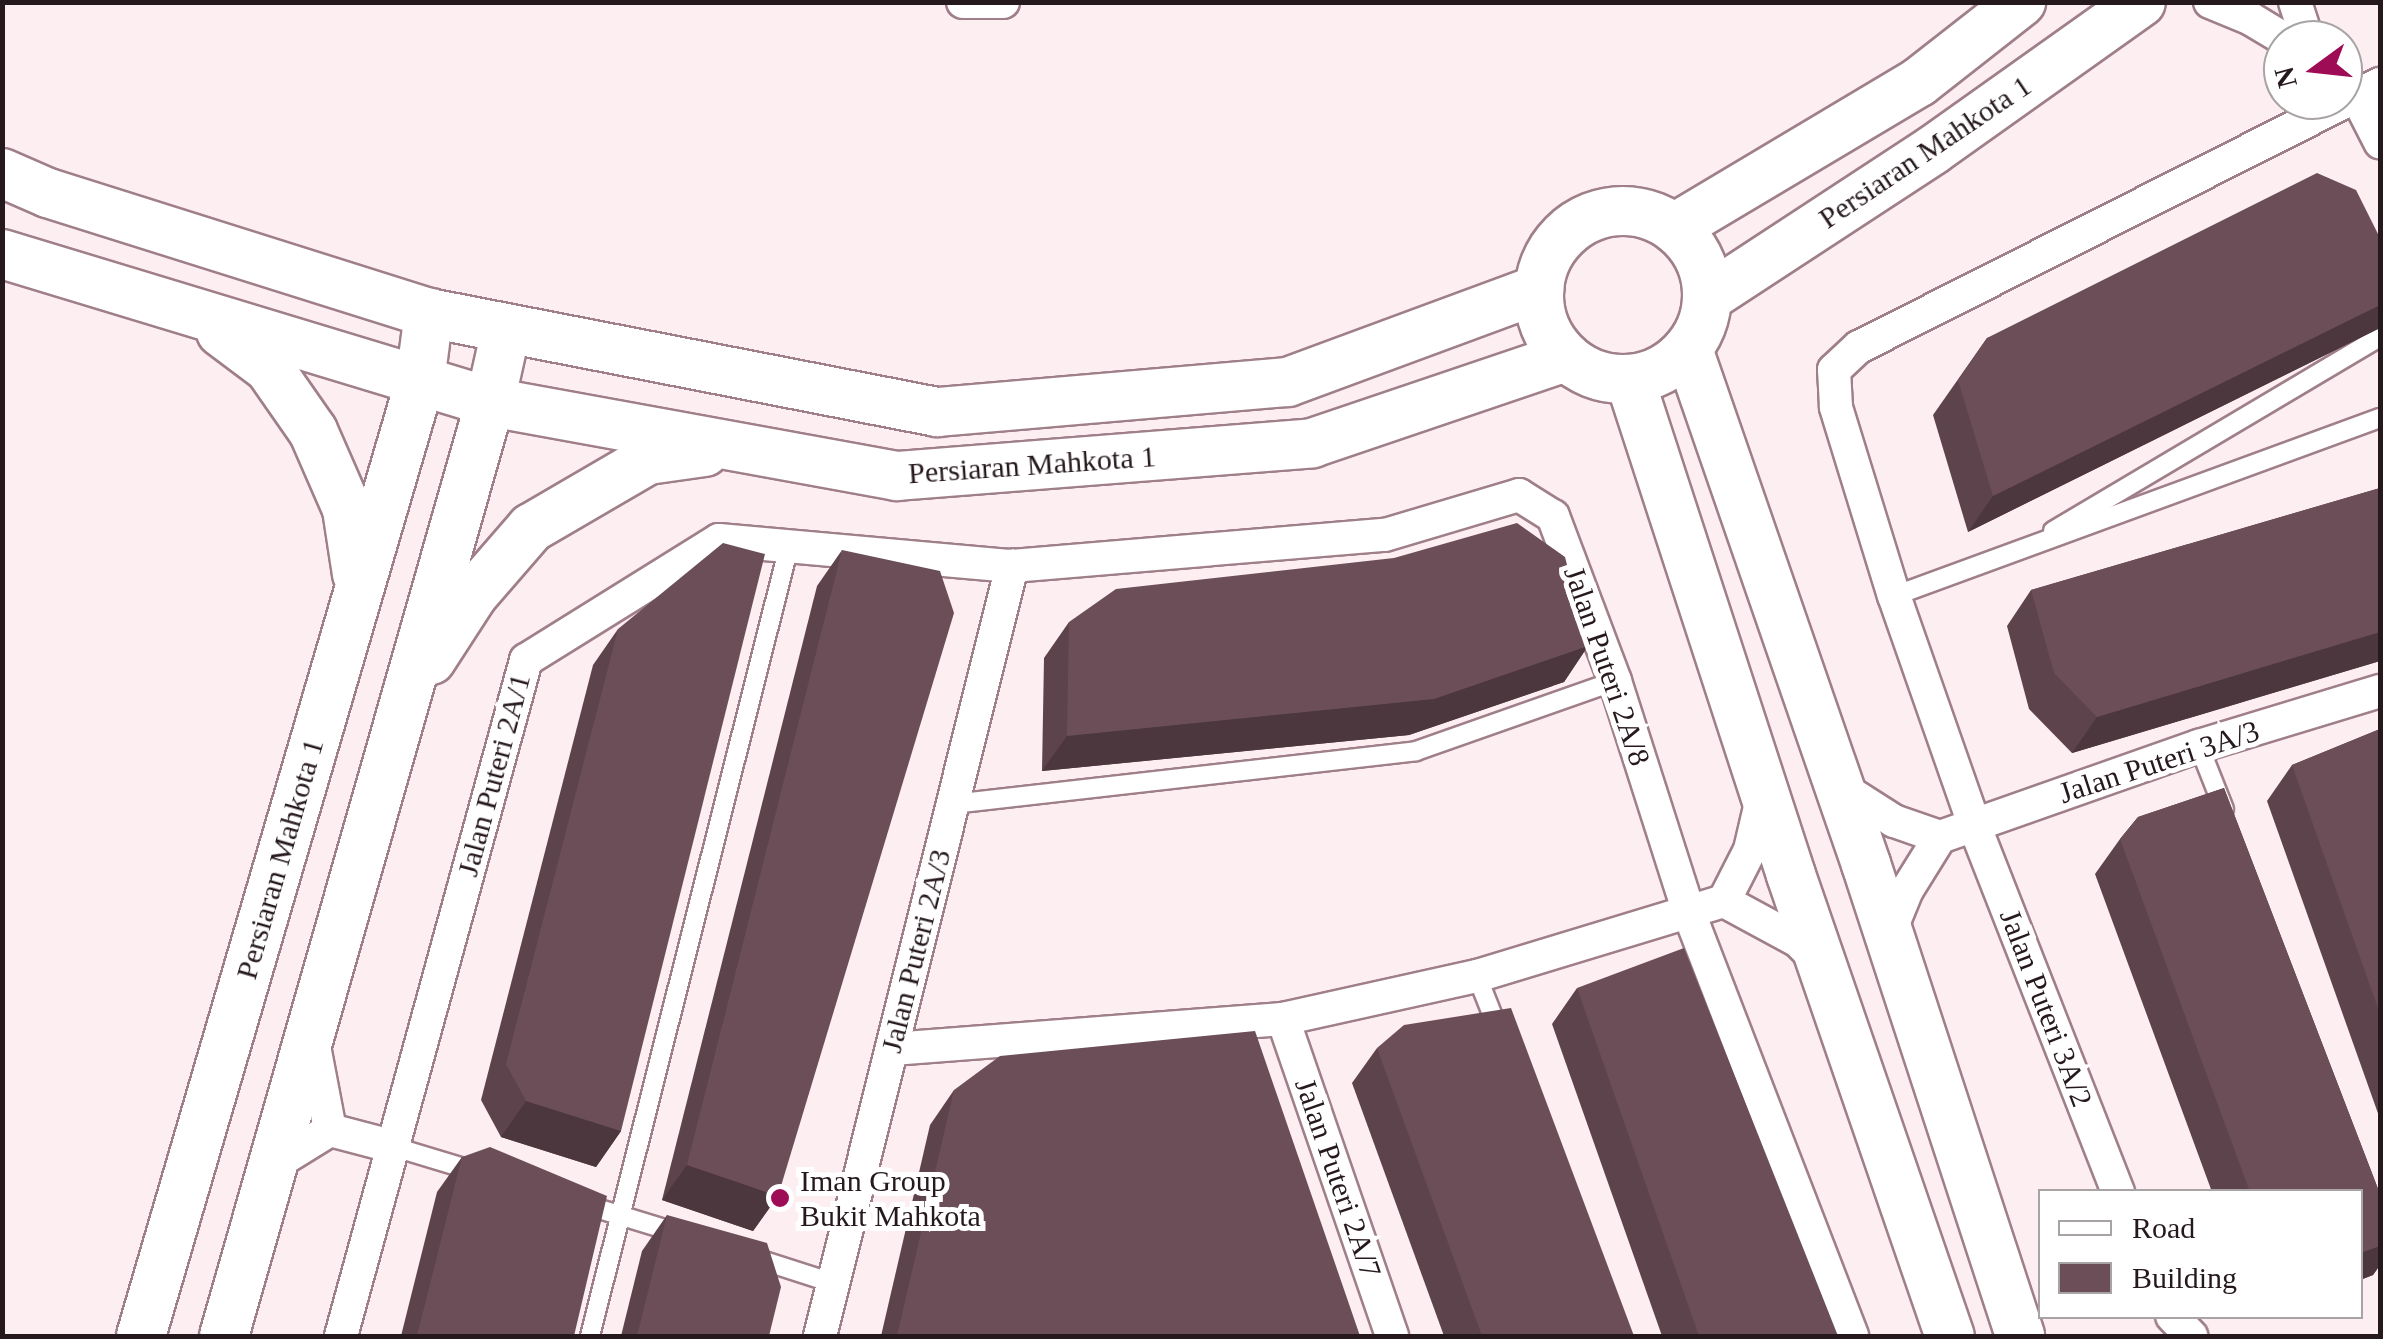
<!DOCTYPE html>
<html>
<head>
<meta charset="utf-8">
<style>
  body { margin:0 }
  #map { position:relative; width:2383px; height:1339px; overflow:hidden; background:#fdeef2; font-family:Georgia,serif }
  div>[style] { position:absolute }
  .roads { filter:drop-shadow(2px 0 #9f7f89) drop-shadow(-2px 0 #9f7f89) drop-shadow(0 2px #9f7f89) drop-shadow(0 -2px #9f7f89) }
  .lane>* { height:18px; margin:-9px; padding:0 9px; transform-origin:9px; border-radius:9px; background:#fff }
  .street>* { height:32px; margin:-16px; padding:0 16px; transform-origin:16px; border-radius:16px; background:#fff }
  .secondary>* { height:48px; margin:-24px; padding:0 24px; transform-origin:24px; border-radius:24px; background:#fff }
  .secondary>.ring { margin:-24px; padding:0; box-sizing:content-box; background:none; border:48px solid #fff; border-radius:50% }
  .wall>* { inset:0; background:#5d434c }
  .shaded-wall>* { inset:0; background:#4c373e }
  .building>* { inset:0; background:#6c4e58 }
  .dots>* { width:28px; height:28px; translate:-50% -50%; box-sizing:border-box; border:5px solid #fff; border-radius:50% }
  span { translate:-50% -50%; white-space:nowrap; text-align:center; line-height:1.15; -webkit-text-stroke:10px #fff; paint-order:stroke }
  .street-label { font-size:30px; color:#26191d }
  .poi-label { font-size:30px; color:#26191d }
  .left { translate:0 -50%; text-align:left }
  .frame { position:absolute; inset:0; border:5px solid #26191d; pointer-events:none }
  .legend { position:absolute; left:2038px; top:1189px; width:325px; height:130px; box-sizing:border-box; background:#fff; border:2px solid #a8a3a5; margin:0; padding:12px 18px; list-style:none; font-size:30px; color:#26191d }
  .legend li { display:flex; align-items:center; gap:20px; height:50px }
  .legend b { width:50px; border:2px solid #a8a3a5 }
  .north { position:absolute; left:2263px; top:20px; width:100px; height:100px; box-sizing:border-box; background:#fff; border:2px solid #a8a3a5; border-radius:50%; rotate:255deg; font-size:28px; font-weight:700; line-height:40px; text-align:center; color:#26191d }
  .north::after { content:''; display:block; margin:auto; width:35px; height:45px; background:#9e0c56; clip-path:polygon(50% 0,100% 100%,50% 72%,0 100%) }
</style>
</head>
<body>
<div id="map">
  <div class="roads">
    <div class="lane">
      <div style="left:2053px;top:531px;width:380px;rotate:-30.7deg"></div>
      <div style="left:1894px;top:596px;width:518px;rotate:-20.12deg"></div>
      <div style="left:2199px;top:746px;width:68px;rotate:68.4deg"></div>
      <div style="left:953px;top:804px;width:466px;rotate:-6.5deg"></div>
      <div style="left:1416px;top:751px;width:211px;rotate:-19.4deg"></div>
      <div style="left:1477px;top:976px;width:62px;rotate:68.4deg"></div>
      <div style="left:391px;top:1146px;width:90px;rotate:16.8deg"></div>
      <div style="left:583px;top:1204px;width:99px;rotate:17deg"></div>
      <div style="left:755px;top:1258px;width:82px;rotate:17.8deg"></div>
      <div style="left:590px;top:1336px;width:815px;rotate:-75.86deg"></div>
    </div>
    <div class="street">
      <div style="left:963px;top:2px;width:40px"></div>
      <div style="left:2210px;top:2px;width:44px;rotate:22.5deg"></div>
      <div style="left:2251px;top:19px;width:41px;rotate:31deg"></div>
      <div style="left:2295px;top:2px;width:40px;rotate:72deg"></div>
      <div style="left:2343px;top:84px;width:19px;rotate:43deg"></div>
      <div style="left:2357px;top:97px;width:51px;rotate:62.9deg"></div>
      <div style="left:1839px;top:786px;width:65px;rotate:32.5deg"></div>
      <div style="left:1894px;top:821px;width:49px;rotate:19.2deg"></div>
      <div style="left:1724px;top:901px;width:57px;rotate:-63deg"></div>
      <div style="left:1750px;top:850px;width:57px;rotate:-76.9deg"></div>
      <div style="left:1889px;top:934px;width:48px;rotate:-67.8deg"></div>
      <div style="left:1907px;top:890px;width:62px;rotate:-58.1deg"></div>
      <div style="left:1940px;top:837px;width:275px;rotate:-19.4deg"></div>
      <div style="left:2199px;top:746px;width:189px;rotate:-16.9deg"></div>
      <div style="left:1283px;top:1019px;width:335px;rotate:71deg"></div>
      <div style="left:314px;top:1046px;width:86px;rotate:79.2deg"></div>
      <div style="left:892px;top:1049px;width:392px;rotate:-4.4deg"></div>
      <div style="left:1283px;top:1019px;width:199px;rotate:-12.5deg"></div>
      <div style="left:1477px;top:976px;width:258px;rotate:-16.9deg"></div>
      <div style="left:1724px;top:901px;width:84px;rotate:28.4deg"></div>
      <div style="left:1798px;top:941px;width:27px;rotate:45deg"></div>
      <div style="left:273px;top:1165px;width:67px;rotate:-31.6deg"></div>
      <div style="left:330px;top:1130px;width:63px;rotate:14.7deg"></div>
      <div style="left:2118px;top:1192px;width:395px;rotate:-111.4deg"></div>
      <div style="left:1974px;top:824px;width:242px;rotate:-109.3deg"></div>
      <div style="left:1894px;top:596px;width:198px;rotate:-107.1deg"></div>
      <div style="left:1836px;top:407px;width:37px;rotate:-93deg"></div>
      <div style="left:1834px;top:370px;width:34px;rotate:-43deg"></div>
      <div style="left:1859px;top:347px;width:584px;rotate:-26.78deg"></div>
      <div style="left:2172px;top:1316px;width:28px;rotate:46deg"></div>
      <div style="left:341px;top:1336px;width:701px;rotate:-74.69deg"></div>
      <div style="left:526px;top:660px;width:227px;rotate:-31.9deg"></div>
      <div style="left:719px;top:540px;width:294px;rotate:5.1deg"></div>
      <div style="left:1012px;top:566px;width:374px;rotate:-4.8deg"></div>
      <div style="left:1385px;top:535px;width:140px;rotate:-16.6deg"></div>
      <div style="left:1519px;top:495px;width:40px;rotate:32deg"></div>
      <div style="left:1553px;top:516px;width:176px;rotate:69.4deg"></div>
      <div style="left:1615px;top:681px;width:244px;rotate:72.3deg"></div>
      <div style="left:1689px;top:913px;width:453px;rotate:68.9deg"></div>
      <div style="left:820px;top:1336px;width:794px;rotate:-76deg"></div>
    </div>
    <div class="secondary">
      <div style="left:2px;top:173px;width:50px;rotate:23.5deg"></div>
      <div style="left:48px;top:193px;width:399px;rotate:17.5deg"></div>
      <div style="left:429px;top:313px;width:518px;rotate:11.03deg"></div>
      <div style="left:937px;top:412px;width:352px;rotate:-4.9deg"></div>
      <div style="left:1288px;top:382px;width:268px;rotate:-20.3deg"></div>
      <div class="ring" style="left:1539px;top:211px;width:120px;height:120px"></div>
      <div style="left:1674px;top:228px;width:285px;rotate:-30.8deg"></div>
      <div style="left:1919px;top:82px;width:130px;rotate:-38.1deg"></div>
      <div style="left:2px;top:254px;width:510px;rotate:16.87deg"></div>
      <div style="left:490px;top:402px;width:414px;rotate:10.3deg"></div>
      <div style="left:897px;top:476px;width:416px;rotate:-4.5deg"></div>
      <div style="left:1312px;top:443px;width:268px;rotate:-18.7deg"></div>
      <div style="left:1707px;top:298px;width:270px;rotate:-33.2deg"></div>
      <div style="left:1933px;top:150px;width:255px;rotate:-35.4deg"></div>
      <div style="left:221px;top:332px;width:60px;rotate:36.9deg"></div>
      <div style="left:269px;top:368px;width:77px;rotate:55.1deg"></div>
      <div style="left:313px;top:431px;width:85px;rotate:66.4deg"></div>
      <div style="left:347px;top:509px;width:66px;rotate:81.3deg"></div>
      <div style="left:1688px;top:349px;width:545px;rotate:70.93deg"></div>
      <div style="left:1866px;top:864px;width:496px;rotate:71.9deg"></div>
      <div style="left:1630px;top:380px;width:521px;rotate:71.98deg"></div>
      <div style="left:1791px;top:875px;width:488px;rotate:71deg"></div>
      <div style="left:431px;top:660px;width:77px;rotate:-57.1deg"></div>
      <div style="left:473px;top:595px;width:89px;rotate:-49.1deg"></div>
      <div style="left:531px;top:528px;width:135px;rotate:-30.2deg"></div>
      <div style="left:648px;top:460px;width:57px;rotate:-8.1deg"></div>
      <div style="left:141px;top:1336px;width:995px;rotate:-73.71deg"></div>
      <div style="left:420px;top:381px;width:69px;rotate:-82.5deg"></div>
      <div style="left:224px;top:1336px;width:971px;rotate:-74.1deg"></div>
      <div style="left:490px;top:402px;width:74px;rotate:-77.5deg"></div>
    </div>
  </div>
  <div class="wall">
    <div style="clip-path:polygon(2380px 238px,2380px 328px,1968px 532px,1933px 415px,1987px 338px)"></div>
    <div style="clip-path:polygon(2380px 488px,2380px 661px,2072px 753px,2029px 709px,2007px 626px,2031px 590px)"></div>
    <div style="clip-path:polygon(842px 550px,778px 1196px,753px 1231px,662px 1200px,817px 586px)"></div>
    <div style="clip-path:polygon(1069px 622px,1588px 646px,1564px 682px,1409px 735px,1042px 771px,1044px 658px)"></div>
    <div style="clip-path:polygon(618px 629px,621px 1131px,596px 1167px,501px 1137px,481px 1100px,593px 665px)"></div>
    <div style="clip-path:polygon(2380px 729px,2380px 1119px,2267px 801px,2292px 765px)"></div>
    <div style="clip-path:polygon(2224px 788px,2380px 1194px,2380px 1265px,2373px 1275px,2360px 1280px,2360px 1192px,2212px 1192px,2095px 874px,2120px 839px,2138px 817px)"></div>
    <div style="clip-path:polygon(1577px 988px,1838px 1336px,1662px 1336px,1552px 1024px)"></div>
    <div style="clip-path:polygon(1377px 1048px,1634px 1336px,1444px 1336px,1352px 1083px)"></div>
    <div style="clip-path:polygon(954px 1090px,1360px 1336px,881px 1336px,930px 1125px)"></div>
    <div style="clip-path:polygon(462px 1157px,574px 1336px,401px 1336px,437px 1192px)"></div>
    <div style="clip-path:polygon(667px 1215px,769px 1336px,621px 1336px,642px 1251px)"></div>
  </div>
  <div class="shaded-wall">
    <div style="clip-path:polygon(2380px 305px,2380px 328px,1968px 532px,1993px 496px)"></div>
    <div style="clip-path:polygon(2380px 632px,2380px 661px,2072px 753px,2097px 717px)"></div>
    <div style="clip-path:polygon(1588px 646px,1564px 682px,1409px 735px,1042px 771px,1067px 736px)"></div>
    <div style="clip-path:polygon(526px 1101px,621px 1131px,596px 1167px,501px 1137px)"></div>
    <div style="clip-path:polygon(687px 1165px,778px 1196px,753px 1231px,662px 1200px)"></div>
    <div style="clip-path:polygon(2380px 1246px,2380px 1265px,2373px 1275px,2360px 1280px,2360px 1253px)"></div>
  </div>
  <div class="building">
    <div style="clip-path:polygon(2317px 173px,2356px 190px,2380px 238px,2380px 305px,1993px 496px,1958px 380px,1987px 338px)"></div>
    <div style="clip-path:polygon(2380px 488px,2380px 632px,2097px 717px,2054px 673px,2031px 590px)"></div>
    <div style="clip-path:polygon(1517px 523px,1565px 557px,1588px 646px,1434px 699px,1067px 736px,1069px 622px,1116px 589px,1394px 558px)"></div>
    <div style="clip-path:polygon(723px 543px,765px 554px,621px 1131px,526px 1101px,506px 1064px,618px 629px)"></div>
    <div style="clip-path:polygon(842px 550px,940px 571px,954px 613px,778px 1196px,687px 1165px)"></div>
    <div style="clip-path:polygon(2380px 729px,2380px 1014px,2292px 765px)"></div>
    <div style="clip-path:polygon(2224px 788px,2380px 1194px,2380px 1246px,2360px 1253px,2360px 1192px,2250px 1192px,2120px 839px,2138px 817px)"></div>
    <div style="clip-path:polygon(1684px 948px,1838px 1336px,1699px 1336px,1577px 988px)"></div>
    <div style="clip-path:polygon(1511px 1008px,1634px 1336px,1482px 1336px,1377px 1048px,1404px 1025px)"></div>
    <div style="clip-path:polygon(1255px 1031px,1360px 1336px,897px 1336px,954px 1090px,1000px 1056px)"></div>
    <div style="clip-path:polygon(490px 1147px,607px 1196px,574px 1336px,417px 1336px,462px 1157px)"></div>
    <div style="clip-path:polygon(667px 1215px,767px 1243px,781px 1287px,769px 1336px,637px 1336px)"></div>
  </div>
  <div class="dots">
    <div style="left:780px;top:1198px;background:#9e0c56"></div>
  </div>
  <div class="street-label">
    <span style="left:1925px;top:152px;rotate:-34deg">Persiaran Mahkota 1</span>
    <span style="left:1032px;top:465px;rotate:-4deg">Persiaran Mahkota 1</span>
    <span style="left:1607px;top:666px;rotate:71deg">Jalan Puteri 2A/8</span>
    <span style="left:2159px;top:762px;rotate:-18deg">Jalan Puteri 3A/3</span>
    <span style="left:494px;top:775px;rotate:-75deg">Jalan Puteri 2A/1</span>
    <span style="left:280px;top:859px;rotate:-74deg">Persiaran Mahkota 1</span>
    <span style="left:916px;top:951px;rotate:-76deg">Jalan Puteri 2A/3</span>
    <span style="left:2046px;top:1008px;rotate:69deg">Jalan Puteri 3A/2</span>
    <span style="left:1338px;top:1178px;rotate:71deg">Jalan Puteri 2A/7</span>
  </div>
  <div class="poi-label">
    <span class="left" style="left:800px;top:1198px">Iman Group<br>Bukit Mahkota</span>
  </div>
  <div class="frame"></div>
  <ul class="legend">
  <li><b style="height:12px;background:#fff"></b>Road</li>
  <li><b style="height:28px;background:#6c4e58"></b>Building</li>
  </ul>
  <div class="north">N</div>
</div>
</body>
</html>
